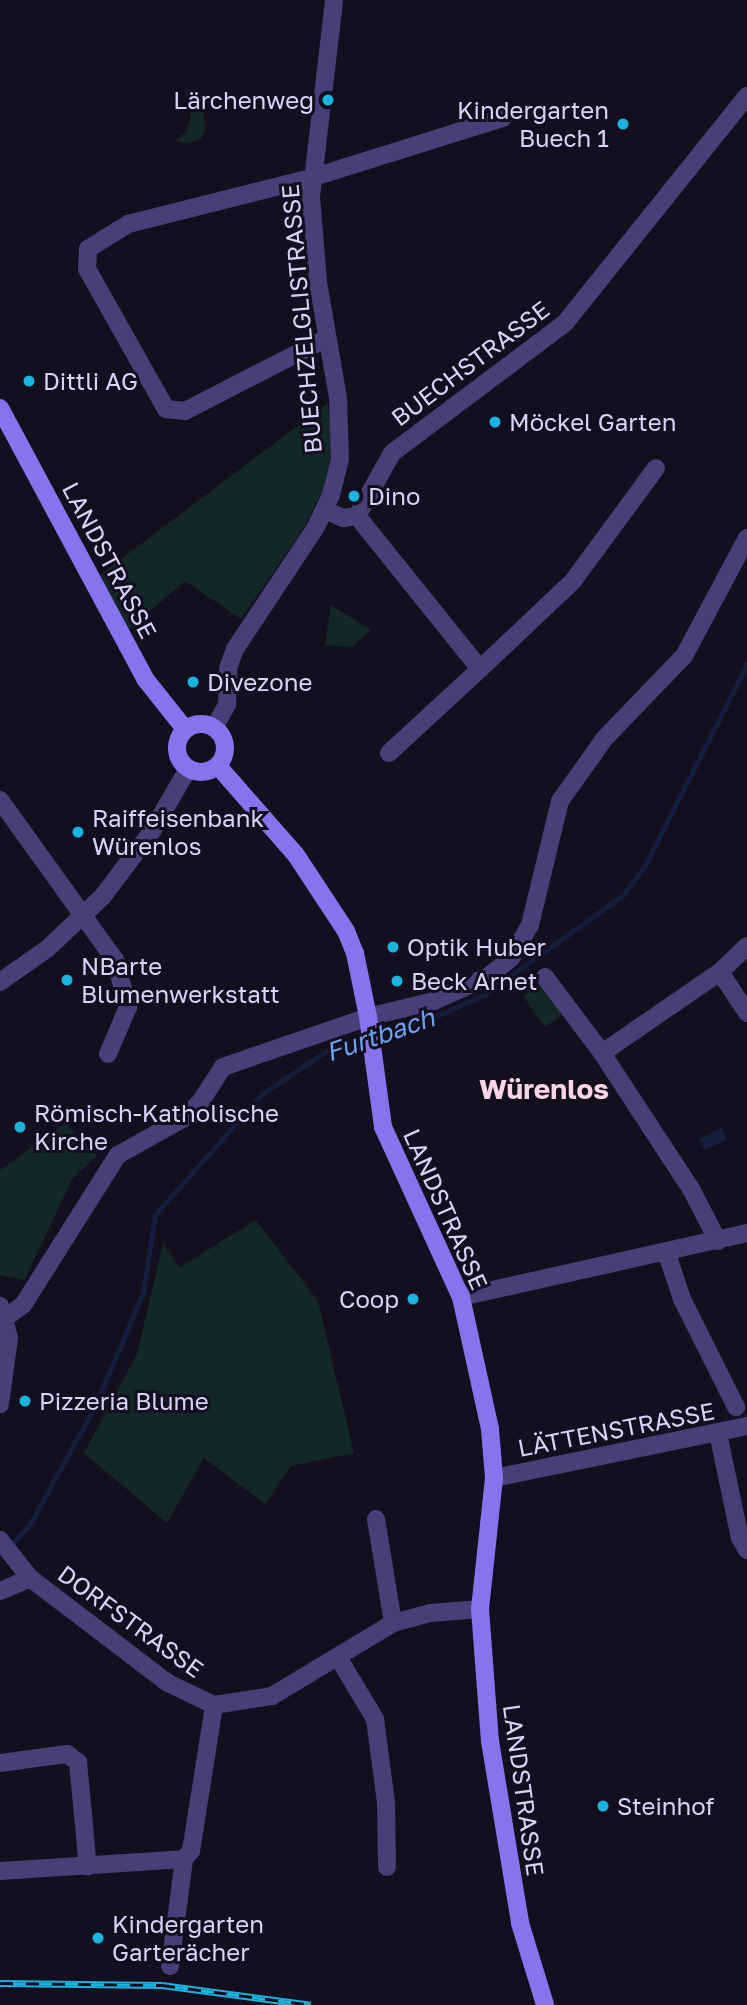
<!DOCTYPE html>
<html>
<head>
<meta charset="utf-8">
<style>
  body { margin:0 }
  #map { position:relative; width:747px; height:2005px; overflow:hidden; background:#140f1f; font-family:"Golos Text",sans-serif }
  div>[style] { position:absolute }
  .green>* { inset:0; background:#132628 }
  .water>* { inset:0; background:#131e3f }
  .stream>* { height:4.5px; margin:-2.25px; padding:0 2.25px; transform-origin:2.25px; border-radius:2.25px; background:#131e3f }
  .minor>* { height:18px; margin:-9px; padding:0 9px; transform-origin:9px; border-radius:9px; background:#483f79 }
  .tertiary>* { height:18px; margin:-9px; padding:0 9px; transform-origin:9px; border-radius:9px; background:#483f79 }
  .secondary>* { height:18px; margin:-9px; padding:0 9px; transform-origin:9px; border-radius:9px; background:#8674ef }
  .secondary>.ring { margin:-9px; padding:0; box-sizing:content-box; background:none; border:18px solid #8674ef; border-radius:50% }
  .rail>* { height:7px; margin-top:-3.5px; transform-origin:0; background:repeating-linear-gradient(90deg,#140f1f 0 13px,#1ab3de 0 26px); box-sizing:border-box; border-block:2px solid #1ab3de }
  .dots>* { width:19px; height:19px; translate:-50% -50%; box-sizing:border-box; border:4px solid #140f1f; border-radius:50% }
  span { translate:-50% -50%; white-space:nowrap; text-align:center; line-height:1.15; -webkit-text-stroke:6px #140f1f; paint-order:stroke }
  .poi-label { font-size:24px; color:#dbd2fa }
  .right { translate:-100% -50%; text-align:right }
  .left { translate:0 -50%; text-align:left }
  .street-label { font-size:24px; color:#dbd2fa }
  .water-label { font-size:26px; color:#6ca2ee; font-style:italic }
  .quarter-label { font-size:28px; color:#fad4e8; font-weight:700 }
</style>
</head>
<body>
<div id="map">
  <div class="green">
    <div style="clip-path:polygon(185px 89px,201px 103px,206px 128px,201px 139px,189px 143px,174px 141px,185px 133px,191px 119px)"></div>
    <div style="clip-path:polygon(328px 403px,333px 444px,324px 488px,302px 531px,241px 619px,185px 581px,128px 630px,100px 575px)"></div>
    <div style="clip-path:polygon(331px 605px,371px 630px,352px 647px,325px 645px)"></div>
    <div style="clip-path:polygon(544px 981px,566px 1012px,545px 1027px,523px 996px)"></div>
    <div style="clip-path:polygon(65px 1123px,97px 1156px,72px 1179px,25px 1280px,0 1275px,0 1170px)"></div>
    <div style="clip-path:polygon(256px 1220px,318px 1301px,354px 1453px,291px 1466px,265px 1504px,204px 1458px,167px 1523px,84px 1453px,137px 1354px,163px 1243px,180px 1267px)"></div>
  </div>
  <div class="water">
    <div style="clip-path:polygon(721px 1128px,727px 1139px,705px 1150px,699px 1139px)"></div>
  </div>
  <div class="stream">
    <div style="left:376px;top:1034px;width:68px;rotate:-17.1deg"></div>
    <div style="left:441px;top:1014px;width:47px;rotate:-23.8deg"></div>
    <div style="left:484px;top:995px;width:171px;rotate:-35.7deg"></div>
    <div style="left:623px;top:895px;width:36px;rotate:-53deg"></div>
    <div style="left:645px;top:866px;width:226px;rotate:-63.2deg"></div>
    <div style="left:11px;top:1545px;width:28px;rotate:-48deg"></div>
    <div style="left:30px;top:1524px;width:132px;rotate:-61.1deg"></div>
    <div style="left:94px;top:1408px;width:125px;rotate:-66.9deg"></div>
    <div style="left:143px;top:1293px;width:79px;rotate:-81.3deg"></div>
    <div style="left:155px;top:1215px;width:162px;rotate:-48.5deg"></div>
    <div style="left:262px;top:1094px;width:83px;rotate:-33.7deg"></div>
    <div style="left:331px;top:1048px;width:35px;rotate:-16deg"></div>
  </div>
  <div class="minor">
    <div style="left:327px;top:338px;width:160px;rotate:152.8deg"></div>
    <div style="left:185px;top:411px;width:19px;rotate:-174deg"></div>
    <div style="left:166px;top:409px;width:161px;rotate:-119.4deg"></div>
    <div style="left:87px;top:269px;width:20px;rotate:-87deg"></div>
    <div style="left:88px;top:249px;width:47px;rotate:-32deg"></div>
    <div style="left:128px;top:224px;width:189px;rotate:-14.1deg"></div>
    <div style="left:311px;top:178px;width:201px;rotate:-17.4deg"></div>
    <div style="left:325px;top:510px;width:20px;rotate:24deg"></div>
    <div style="left:343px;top:518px;width:14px;rotate:-8deg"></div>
    <div style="left:357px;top:516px;width:72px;rotate:-60.9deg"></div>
    <div style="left:392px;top:453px;width:216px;rotate:-36.9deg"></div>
    <div style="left:565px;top:323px;width:291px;rotate:-51.3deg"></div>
    <div style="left:357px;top:516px;width:196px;rotate:51.2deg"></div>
    <div style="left:480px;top:669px;width:124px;rotate:137.3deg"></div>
    <div style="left:480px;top:669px;width:128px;rotate:-43.4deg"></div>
    <div style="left:573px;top:581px;width:140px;rotate:-53.7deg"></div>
    <div style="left:214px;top:728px;width:26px;rotate:-61deg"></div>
    <div style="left:227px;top:705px;width:37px;rotate:-88deg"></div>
    <div style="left:228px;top:668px;width:20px;rotate:-70deg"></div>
    <div style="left:235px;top:649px;width:146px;rotate:-56.4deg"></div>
    <div style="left:316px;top:527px;width:35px;rotate:-65deg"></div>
    <div style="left:331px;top:495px;width:37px;rotate:-76deg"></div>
    <div style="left:340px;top:459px;width:61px;rotate:-91.9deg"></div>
    <div style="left:338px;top:398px;width:118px;rotate:-99.8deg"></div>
    <div style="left:318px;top:282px;width:85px;rotate:-94.7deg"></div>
    <div style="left:311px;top:197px;width:198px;rotate:-83.3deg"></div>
    <div style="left:0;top:800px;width:197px;rotate:54.3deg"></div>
    <div style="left:115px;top:960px;width:49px;rotate:74.5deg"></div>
    <div style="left:128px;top:1007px;width:51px;rotate:113.1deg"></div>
    <div style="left:720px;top:972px;width:49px;rotate:56.6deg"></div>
    <div style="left:545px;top:977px;width:95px;rotate:53.1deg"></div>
    <div style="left:718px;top:1241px;width:59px;rotate:-117.4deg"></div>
    <div style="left:691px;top:1189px;width:163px;rotate:-123.2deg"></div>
    <div style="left:602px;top:1053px;width:143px;rotate:-34.5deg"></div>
    <div style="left:720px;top:972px;width:37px;rotate:-44deg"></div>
    <div style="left:666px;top:1251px;width:51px;rotate:71.6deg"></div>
    <div style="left:682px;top:1299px;width:121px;rotate:63.4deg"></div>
    <div style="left:461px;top:1297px;width:293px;rotate:-12.6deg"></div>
    <div style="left:0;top:1306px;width:33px;rotate:74deg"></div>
    <div style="left:9px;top:1338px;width:67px;rotate:97.8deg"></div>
    <div style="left:5px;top:1318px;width:22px;rotate:-36deg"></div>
    <div style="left:23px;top:1305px;width:178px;rotate:-57.7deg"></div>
    <div style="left:118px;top:1155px;width:76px;rotate:-29.3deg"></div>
    <div style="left:184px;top:1118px;width:24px;rotate:-45deg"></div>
    <div style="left:201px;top:1101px;width:40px;rotate:-57.1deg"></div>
    <div style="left:223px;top:1067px;width:153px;rotate:-19deg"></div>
    <div style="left:368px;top:1017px;width:68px;rotate:-13.6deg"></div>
    <div style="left:434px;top:1001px;width:60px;rotate:-24.4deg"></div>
    <div style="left:489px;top:976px;width:28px;rotate:-39deg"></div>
    <div style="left:511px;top:958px;width:38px;rotate:-60deg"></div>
    <div style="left:530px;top:925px;width:128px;rotate:-76.4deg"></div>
    <div style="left:560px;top:801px;width:77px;rotate:-54.5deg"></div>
    <div style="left:605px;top:738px;width:114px;rotate:-46.1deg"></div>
    <div style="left:684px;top:656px;width:134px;rotate:-61.9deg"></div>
    <div style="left:718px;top:1433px;width:107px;rotate:78.2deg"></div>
    <div style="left:740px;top:1538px;width:14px;rotate:60deg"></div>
    <div style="left:494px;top:1478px;width:258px;rotate:-11.6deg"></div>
    <div style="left:376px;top:1519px;width:105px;rotate:80.7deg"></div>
    <div style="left:0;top:1540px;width:48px;rotate:51.7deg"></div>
    <div style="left:30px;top:1578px;width:173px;rotate:37.3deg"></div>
    <div style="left:168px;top:1683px;width:51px;rotate:25.6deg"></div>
    <div style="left:214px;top:1705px;width:59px;rotate:-8.8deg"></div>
    <div style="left:272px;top:1696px;width:141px;rotate:-31.1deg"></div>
    <div style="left:393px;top:1623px;width:39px;rotate:-15deg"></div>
    <div style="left:431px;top:1613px;width:49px;rotate:-4.7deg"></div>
    <div style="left:0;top:1591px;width:33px;rotate:-23deg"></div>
    <div style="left:339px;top:1659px;width:70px;rotate:59deg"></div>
    <div style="left:375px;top:1719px;width:84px;rotate:82.5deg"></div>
    <div style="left:386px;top:1802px;width:65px;rotate:89.1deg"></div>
    <div style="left:0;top:1763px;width:68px;rotate:-7.7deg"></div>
    <div style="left:67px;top:1754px;width:14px;rotate:36deg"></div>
    <div style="left:78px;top:1762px;width:105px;rotate:84.6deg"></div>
    <div style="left:0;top:1871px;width:184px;rotate:-3.7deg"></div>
    <div style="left:170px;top:1966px;width:108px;rotate:-82.5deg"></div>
    <div style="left:184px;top:1859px;width:11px;rotate:-49deg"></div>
    <div style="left:191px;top:1851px;width:148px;rotate:-81deg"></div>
  </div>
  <div class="tertiary">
    <div style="left:0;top:982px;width:57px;rotate:-35.1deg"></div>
    <div style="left:47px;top:949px;width:77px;rotate:-43.4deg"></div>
    <div style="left:103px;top:896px;width:81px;rotate:-53deg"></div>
    <div style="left:152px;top:831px;width:72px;rotate:-59.9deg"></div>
  </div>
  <div class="secondary">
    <div style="left:0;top:408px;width:309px;rotate:61.8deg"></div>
    <div style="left:146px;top:680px;width:63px;rotate:51.5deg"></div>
    <div class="ring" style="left:177px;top:724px;width:30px;height:30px"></div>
    <div style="left:218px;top:766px;width:118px;rotate:48.8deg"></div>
    <div style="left:296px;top:855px;width:91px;rotate:56.7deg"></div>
    <div style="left:346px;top:931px;width:24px;rotate:68deg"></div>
    <div style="left:355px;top:953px;width:65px;rotate:78.5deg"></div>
    <div style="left:368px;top:1017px;width:111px;rotate:82.2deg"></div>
    <div style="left:383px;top:1127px;width:187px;rotate:65.4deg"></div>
    <div style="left:461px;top:1297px;width:135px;rotate:77.6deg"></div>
    <div style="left:490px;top:1429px;width:49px;rotate:85.3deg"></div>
    <div style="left:494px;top:1478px;width:132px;rotate:96.1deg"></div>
    <div style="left:480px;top:1609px;width:132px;rotate:85.7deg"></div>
    <div style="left:490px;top:1741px;width:184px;rotate:80.6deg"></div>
    <div style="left:520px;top:1923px;width:86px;rotate:73deg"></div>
  </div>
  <div class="rail">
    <div style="left:0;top:1983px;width:162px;rotate:0.7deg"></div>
    <div style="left:162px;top:1985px;width:150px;rotate:7.6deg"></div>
  </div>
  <div class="dots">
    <div style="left:328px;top:100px;background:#1ab3de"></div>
    <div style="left:623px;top:124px;background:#1ab3de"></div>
    <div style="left:29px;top:381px;background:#1ab3de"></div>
    <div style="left:495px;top:422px;background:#1ab3de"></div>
    <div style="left:354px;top:496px;background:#1ab3de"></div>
    <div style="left:193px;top:682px;background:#1ab3de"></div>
    <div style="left:78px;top:832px;background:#1ab3de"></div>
    <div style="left:393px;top:947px;background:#1ab3de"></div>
    <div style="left:67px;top:980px;background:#1ab3de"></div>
    <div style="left:397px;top:981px;background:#1ab3de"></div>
    <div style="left:20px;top:1127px;background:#1ab3de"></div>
    <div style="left:413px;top:1299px;background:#1ab3de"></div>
    <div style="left:25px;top:1401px;background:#1ab3de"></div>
    <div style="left:603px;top:1806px;background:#1ab3de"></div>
    <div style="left:98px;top:1938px;background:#1ab3de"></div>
  </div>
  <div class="poi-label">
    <span class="right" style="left:314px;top:100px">Lärchenweg</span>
    <span class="right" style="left:609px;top:124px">Kindergarten<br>Buech 1</span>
    <span class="left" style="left:43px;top:381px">Dittli AG</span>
    <span class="left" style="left:509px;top:422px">Möckel Garten</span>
    <span class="left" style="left:368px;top:496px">Dino</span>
    <span class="left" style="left:207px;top:682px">Divezone</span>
    <span class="left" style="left:92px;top:832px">Raiffeisenbank<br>Würenlos</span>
    <span class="left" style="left:407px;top:947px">Optik Huber</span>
    <span class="left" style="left:81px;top:980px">NBarte<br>Blumenwerkstatt</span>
    <span class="left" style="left:411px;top:981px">Beck Arnet</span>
    <span class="left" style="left:34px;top:1127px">Römisch-Katholische<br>Kirche</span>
    <span class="right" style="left:399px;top:1299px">Coop</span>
    <span class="left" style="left:39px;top:1401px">Pizzeria Blume</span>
    <span class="left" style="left:617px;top:1806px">Steinhof</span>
    <span class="left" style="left:112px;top:1938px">Kindergarten<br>Garterächer</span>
  </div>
  <div class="street-label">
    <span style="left:301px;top:319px;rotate:-95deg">BUECHZELGLISTRASSE</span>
    <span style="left:470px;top:363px;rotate:-37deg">BUECHSTRASSE</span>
    <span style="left:110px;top:560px;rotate:62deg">LANDSTRASSE</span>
    <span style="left:446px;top:1209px;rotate:66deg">LANDSTRASSE</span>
    <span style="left:616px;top:1429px;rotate:-11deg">LÄTTENSTRASSE</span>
    <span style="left:131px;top:1621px;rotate:36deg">DORFSTRASSE</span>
    <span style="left:524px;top:1790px;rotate:82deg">LANDSTRASSE</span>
  </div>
  <div class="water-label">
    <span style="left:380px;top:1035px;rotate:-19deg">Furtbach</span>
  </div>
  <div class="quarter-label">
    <span style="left:544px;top:1089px">Würenlos</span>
  </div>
</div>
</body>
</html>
